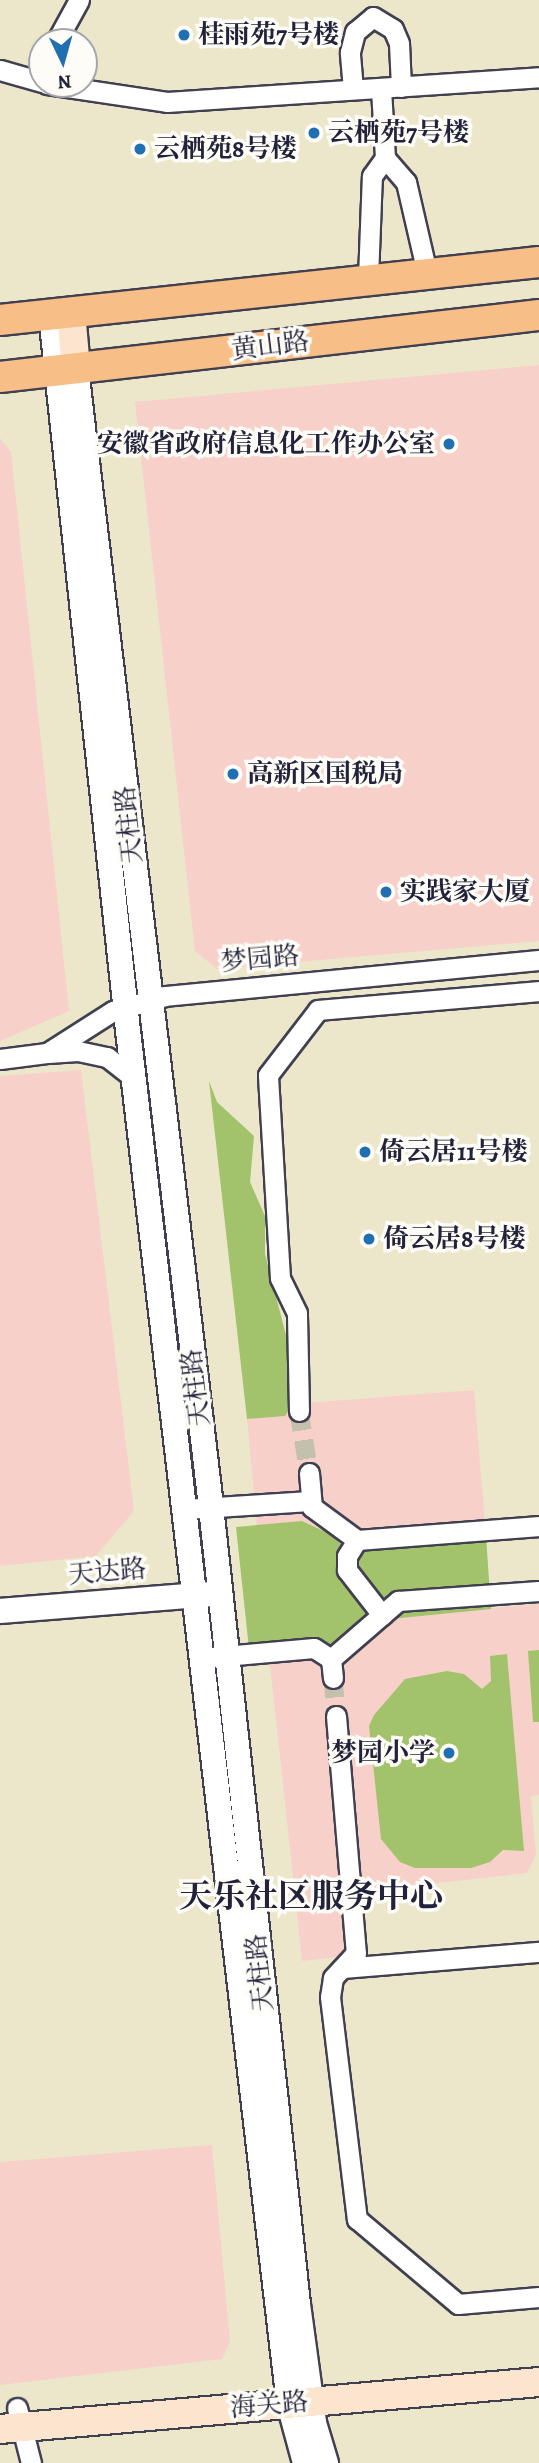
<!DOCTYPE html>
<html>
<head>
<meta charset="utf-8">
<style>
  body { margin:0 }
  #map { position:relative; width:539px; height:2463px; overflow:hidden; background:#ece7cb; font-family:Alegreya,"Noto Serif SC",serif }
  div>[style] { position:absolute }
  .built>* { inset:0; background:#f7d0ca }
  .green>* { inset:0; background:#a2c36c }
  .minor-tunnel>* { height:19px; margin-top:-9.5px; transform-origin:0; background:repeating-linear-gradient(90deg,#c4c0ae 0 19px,transparent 0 29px) }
  .roads { filter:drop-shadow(2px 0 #404051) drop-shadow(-2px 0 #404051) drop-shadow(0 2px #404051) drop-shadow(0 -2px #404051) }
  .minor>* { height:19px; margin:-9.5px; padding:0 9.5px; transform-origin:9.5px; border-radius:9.5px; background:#fff }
  .tertiary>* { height:24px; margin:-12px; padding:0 12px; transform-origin:12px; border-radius:12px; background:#fff }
  .secondary>* { height:28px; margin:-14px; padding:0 14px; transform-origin:14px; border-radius:14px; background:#fce5cf }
  .primary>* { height:30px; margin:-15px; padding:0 15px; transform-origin:15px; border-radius:15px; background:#f7be88 }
  .dots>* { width:19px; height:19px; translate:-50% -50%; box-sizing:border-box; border:4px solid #fdfcf7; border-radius:50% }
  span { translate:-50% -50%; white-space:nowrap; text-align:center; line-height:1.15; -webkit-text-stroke:7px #fdfcf7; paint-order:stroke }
  .poi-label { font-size:26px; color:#22223b; font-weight:700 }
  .left { translate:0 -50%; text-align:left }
  .right { translate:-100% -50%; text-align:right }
  .street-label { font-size:26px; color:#22223b }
  .district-label { font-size:33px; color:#22223b; font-weight:700 }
  .north { position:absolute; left:28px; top:28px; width:70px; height:70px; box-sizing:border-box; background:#fdfcf7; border:2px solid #a5a5ac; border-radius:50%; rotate:175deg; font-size:19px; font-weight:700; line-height:28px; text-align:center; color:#22223b }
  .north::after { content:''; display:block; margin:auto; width:24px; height:32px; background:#1f6fb2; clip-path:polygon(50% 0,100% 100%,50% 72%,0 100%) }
</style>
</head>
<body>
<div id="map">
  <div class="built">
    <div style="clip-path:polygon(539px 365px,539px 941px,217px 969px,195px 951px,135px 402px)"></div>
    <div style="clip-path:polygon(0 438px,11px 452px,69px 1011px,0 1041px)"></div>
    <div style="clip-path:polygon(81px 1070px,134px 1511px,96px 1556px,0 1566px,0 1076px)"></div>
    <div style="clip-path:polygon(474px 1390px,486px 1536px,344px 1547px,328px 1533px,303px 1521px,257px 1526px,247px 1419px,285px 1416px,293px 1404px)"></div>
    <div style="clip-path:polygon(539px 1604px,539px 1795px,531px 1796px,536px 1855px,527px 1873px,357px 1892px,364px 1954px,302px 1961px,269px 1655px,371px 1637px,400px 1616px)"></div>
    <div style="clip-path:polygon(212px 2145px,230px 2342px,222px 2359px,0 2385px,0 2162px)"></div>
  </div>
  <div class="green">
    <div style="clip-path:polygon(209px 1081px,217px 1102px,254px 1136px,250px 1182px,265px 1216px,265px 1254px,287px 1339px,293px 1404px,285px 1416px,247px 1419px)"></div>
    <div style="clip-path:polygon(302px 1521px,328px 1533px,344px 1547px,486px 1536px,491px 1609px,391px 1619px,361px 1648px,269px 1655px,249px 1649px,236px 1527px)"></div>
    <div style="clip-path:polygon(539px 1650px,539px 1722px,533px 1722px,528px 1651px)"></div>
    <div style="clip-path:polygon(507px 1654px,524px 1851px,503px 1850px,490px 1862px,471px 1868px,415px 1868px,400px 1862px,381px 1839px,369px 1726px,374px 1715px,405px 1679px,447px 1671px,464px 1674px,482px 1689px,491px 1681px,490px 1656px)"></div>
  </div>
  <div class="minor-tunnel">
    <div style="left:299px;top:1411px;width:63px;rotate:80.8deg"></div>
    <div style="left:333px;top:1678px;width:38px;rotate:85deg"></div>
  </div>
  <div class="roads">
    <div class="minor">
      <div style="left:373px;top:17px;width:23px;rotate:31deg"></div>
      <div style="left:393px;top:29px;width:15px;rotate:67deg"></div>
      <div style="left:399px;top:43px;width:44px;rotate:87.4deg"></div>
      <div style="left:56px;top:42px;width:48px;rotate:-61.3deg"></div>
      <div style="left:0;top:70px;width:44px;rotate:15.9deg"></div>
      <div style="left:47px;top:84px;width:121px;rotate:8.5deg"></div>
      <div style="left:167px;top:102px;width:373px;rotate:-3.8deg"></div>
      <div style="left:353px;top:89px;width:37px;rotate:-95deg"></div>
      <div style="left:350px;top:52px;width:21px;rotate:-76deg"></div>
      <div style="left:355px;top:32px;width:23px;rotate:-40deg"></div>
      <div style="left:385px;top:158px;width:32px;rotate:49deg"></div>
      <div style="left:406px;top:182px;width:93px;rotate:77deg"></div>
      <div style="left:368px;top:278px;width:102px;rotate:-87.8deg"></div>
      <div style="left:372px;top:176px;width:22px;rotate:-54deg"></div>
      <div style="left:385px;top:158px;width:70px;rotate:-93.3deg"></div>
      <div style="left:48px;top:1053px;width:30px;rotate:-4deg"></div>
      <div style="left:78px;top:1051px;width:30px;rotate:12deg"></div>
      <div style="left:107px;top:1057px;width:34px;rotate:38deg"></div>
      <div style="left:0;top:1059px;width:47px;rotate:-7.3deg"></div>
      <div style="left:47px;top:1053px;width:78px;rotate:-32.5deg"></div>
      <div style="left:113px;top:1011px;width:54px;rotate:-16.1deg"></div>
      <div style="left:165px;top:996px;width:376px;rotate:-5.5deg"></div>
      <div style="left:299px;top:1411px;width:98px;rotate:-91.2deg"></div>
      <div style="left:297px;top:1313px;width:39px;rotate:-116deg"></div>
      <div style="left:280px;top:1278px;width:203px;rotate:-93.4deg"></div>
      <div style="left:268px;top:1075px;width:82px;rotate:-52.4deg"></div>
      <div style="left:318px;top:1010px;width:222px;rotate:-4.9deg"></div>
      <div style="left:309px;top:1473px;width:34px;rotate:85deg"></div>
      <div style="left:312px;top:1507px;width:56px;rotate:36.3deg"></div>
      <div style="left:357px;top:1540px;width:183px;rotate:-4.4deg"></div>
      <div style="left:185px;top:1509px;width:125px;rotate:-3.7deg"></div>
      <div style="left:357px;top:1540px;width:19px;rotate:122deg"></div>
      <div style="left:347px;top:1556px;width:14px;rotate:90deg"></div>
      <div style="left:347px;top:1570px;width:57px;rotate:52.1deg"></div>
      <div style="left:213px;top:1657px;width:101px;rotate:-5.1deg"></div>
      <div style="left:314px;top:1648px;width:20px;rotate:33deg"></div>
      <div style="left:331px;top:1659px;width:89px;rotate:-40.9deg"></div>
      <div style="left:398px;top:1601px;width:141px;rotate:-4.1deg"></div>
      <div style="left:331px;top:1659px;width:19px;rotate:84deg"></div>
      <div style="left:336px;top:1716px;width:238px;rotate:85.2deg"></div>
      <div style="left:356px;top:1953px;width:34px;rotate:133deg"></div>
      <div style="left:333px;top:1978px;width:19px;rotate:99deg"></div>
      <div style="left:330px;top:1997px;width:224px;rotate:83.1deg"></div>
      <div style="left:357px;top:2219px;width:132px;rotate:40.1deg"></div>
      <div style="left:458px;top:2304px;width:81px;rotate:-4.9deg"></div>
      <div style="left:343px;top:1968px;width:197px;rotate:-4.7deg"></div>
      <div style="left:17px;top:2408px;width:57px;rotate:75.7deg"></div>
    </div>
    <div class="tertiary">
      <div style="left:51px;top:315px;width:711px;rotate:83.86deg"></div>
      <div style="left:127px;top:1022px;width:1391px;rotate:83.31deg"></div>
      <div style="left:289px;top:2404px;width:61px;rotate:74.8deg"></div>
      <div style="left:76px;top:369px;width:1146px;rotate:83.23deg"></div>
      <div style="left:211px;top:1507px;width:802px;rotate:83.77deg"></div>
      <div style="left:298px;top:2304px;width:120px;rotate:82.3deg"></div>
      <div style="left:314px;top:2423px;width:42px;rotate:73.3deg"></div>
      <div style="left:0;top:1611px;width:213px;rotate:-4.6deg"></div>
    </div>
    <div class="secondary">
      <div style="left:71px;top:312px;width:57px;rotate:85deg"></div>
      <div style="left:0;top:2429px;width:541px;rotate:-4.98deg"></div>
    </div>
    <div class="primary">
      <div style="left:0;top:320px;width:542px;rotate:-6.14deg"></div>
      <div style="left:0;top:377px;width:543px;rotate:-6.56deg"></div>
    </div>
  </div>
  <div class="dots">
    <div style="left:184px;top:35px;background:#1f6fb2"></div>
    <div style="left:314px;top:133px;background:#1f6fb2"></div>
    <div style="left:140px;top:149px;background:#1f6fb2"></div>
    <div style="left:449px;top:444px;background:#1f6fb2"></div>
    <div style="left:233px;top:774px;background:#1f6fb2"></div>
    <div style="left:386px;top:892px;background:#1f6fb2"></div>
    <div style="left:365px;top:1152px;background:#1f6fb2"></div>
    <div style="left:369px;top:1239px;background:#1f6fb2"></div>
    <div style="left:449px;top:1753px;background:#1f6fb2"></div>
  </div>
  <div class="poi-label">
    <span class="left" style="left:198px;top:35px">桂雨苑7号楼</span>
    <span class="left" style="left:328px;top:133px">云栖苑7号楼</span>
    <span class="left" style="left:154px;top:149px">云栖苑8号楼</span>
    <span class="right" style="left:435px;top:444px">安徽省政府信息化工作办公室</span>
    <span class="left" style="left:247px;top:774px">高新区国税局</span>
    <span class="left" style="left:400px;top:892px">实践家大厦</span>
    <span class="left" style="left:379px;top:1152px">倚云居11号楼</span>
    <span class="left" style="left:383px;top:1239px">倚云居8号楼</span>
    <span class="right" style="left:435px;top:1753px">梦园小学</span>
  </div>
  <div class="street-label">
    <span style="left:270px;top:346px;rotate:-7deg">黄山路</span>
    <span style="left:129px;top:825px;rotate:-96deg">天柱路</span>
    <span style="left:260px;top:959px;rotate:-5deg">梦园路</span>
    <span style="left:196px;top:1388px;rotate:-97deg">天柱路</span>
    <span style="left:107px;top:1572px;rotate:-5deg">天达路</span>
    <span style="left:260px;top:1973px;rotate:-96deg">天柱路</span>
    <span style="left:269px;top:2405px;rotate:-5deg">海关路</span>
  </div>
  <div class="district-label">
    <span style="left:311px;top:1896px">天乐社区服务中心</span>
  </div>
  <div class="north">N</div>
</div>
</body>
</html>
